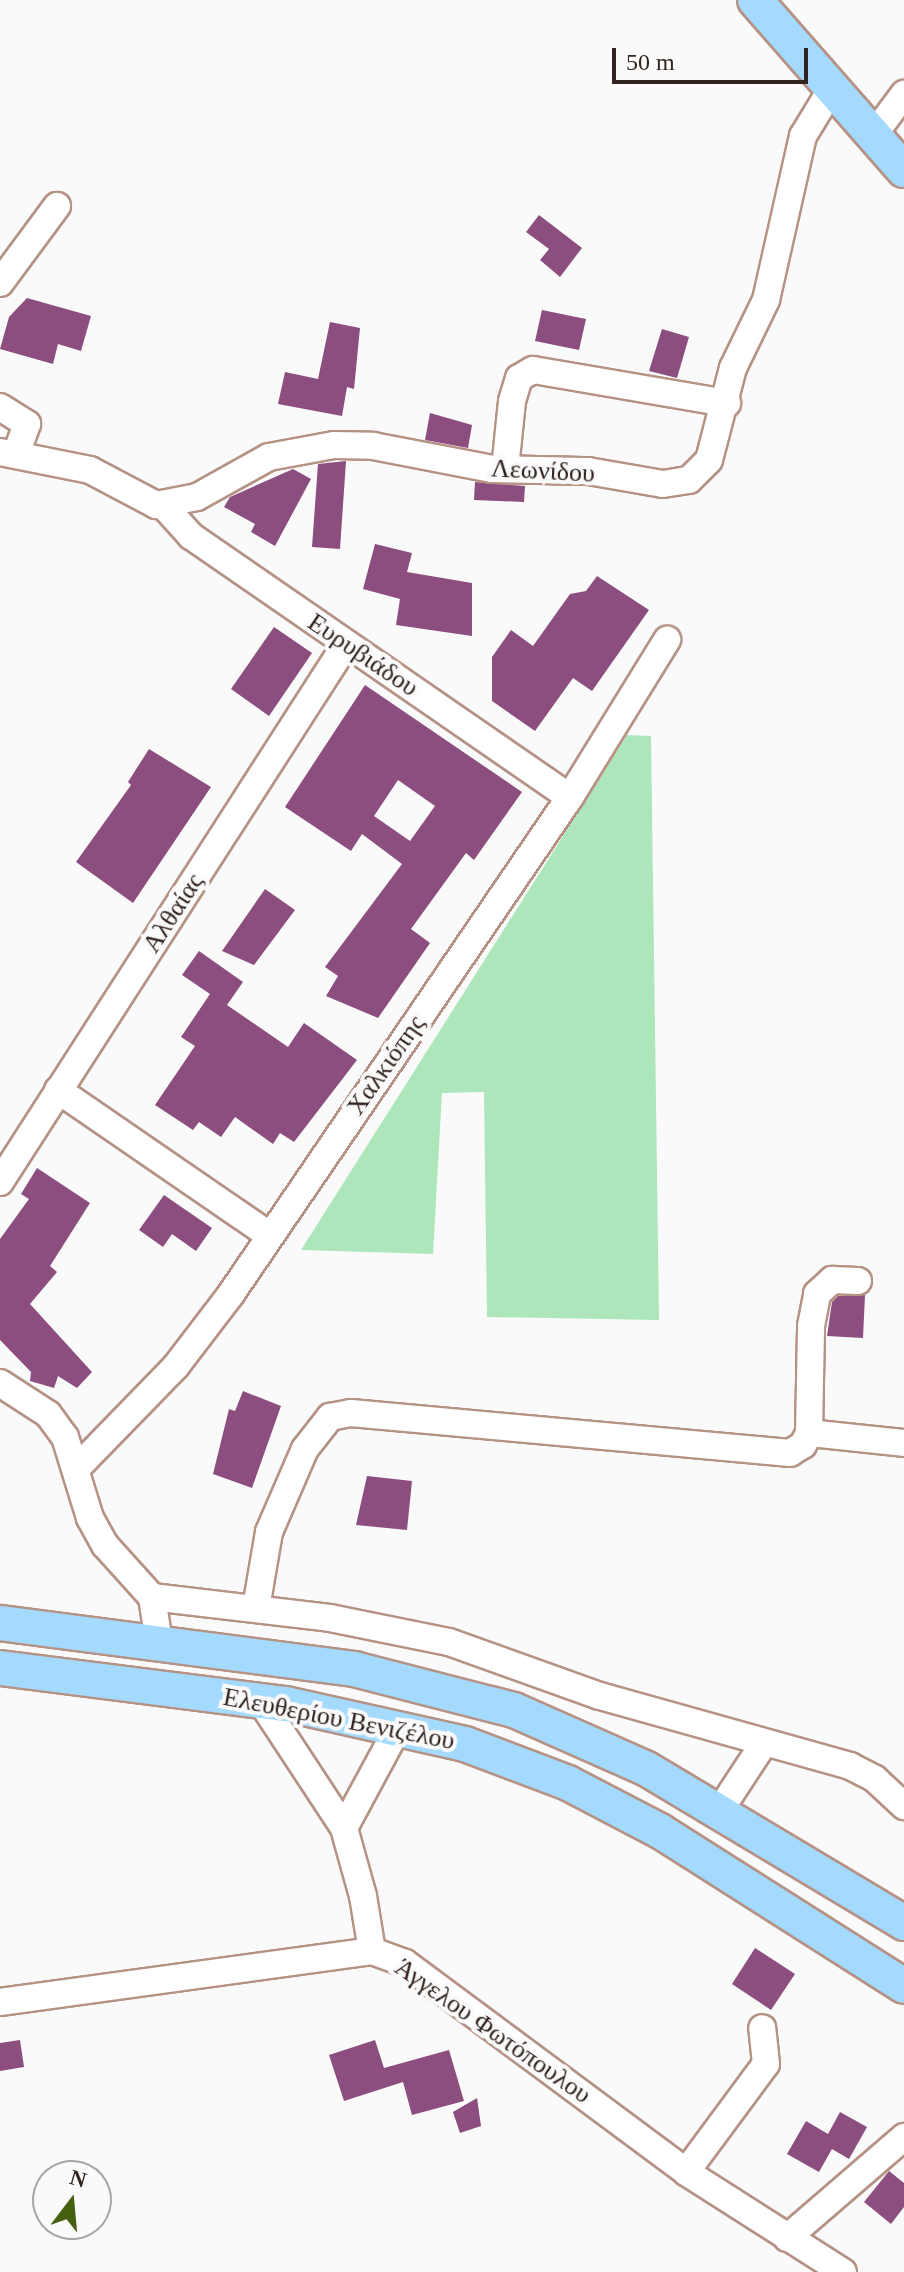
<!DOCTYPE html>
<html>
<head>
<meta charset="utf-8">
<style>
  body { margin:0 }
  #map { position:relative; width:904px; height:2272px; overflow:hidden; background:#fafafa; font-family:"Times New Roman",serif }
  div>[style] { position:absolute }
  .green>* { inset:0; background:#ace6ba }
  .building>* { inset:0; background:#8c4e7f }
  .roads { filter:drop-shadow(2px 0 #b59284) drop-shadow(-2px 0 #b59284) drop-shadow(0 2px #b59284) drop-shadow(0 -2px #b59284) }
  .minor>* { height:26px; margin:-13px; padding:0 13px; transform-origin:13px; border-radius:13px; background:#fff }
  .major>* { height:34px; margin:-17px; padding:0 17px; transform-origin:17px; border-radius:17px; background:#a3dafe }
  span { translate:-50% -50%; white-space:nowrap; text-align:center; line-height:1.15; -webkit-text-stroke:8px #fafafa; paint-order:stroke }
  .street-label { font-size:26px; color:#31231e }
  .north { position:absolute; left:32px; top:2160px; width:80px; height:80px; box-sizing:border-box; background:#fafafa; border:2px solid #aaa4a2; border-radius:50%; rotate:16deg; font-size:22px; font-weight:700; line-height:32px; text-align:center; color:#31231e }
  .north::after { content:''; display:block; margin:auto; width:28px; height:36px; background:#456011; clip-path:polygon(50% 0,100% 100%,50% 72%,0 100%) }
  .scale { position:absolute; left:612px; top:48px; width:196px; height:36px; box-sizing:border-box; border:4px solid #31231e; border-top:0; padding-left:10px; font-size:24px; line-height:28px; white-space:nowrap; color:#31231e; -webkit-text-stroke:6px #fafafa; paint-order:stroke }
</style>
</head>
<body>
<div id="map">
  <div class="green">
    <div style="clip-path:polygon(627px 735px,651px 736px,659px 1320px,487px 1317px,484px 1092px,442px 1093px,433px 1254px,301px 1250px)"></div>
  </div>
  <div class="building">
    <div style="clip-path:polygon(539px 215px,582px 248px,560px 277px,540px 260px,549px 249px,526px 232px)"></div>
    <div style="clip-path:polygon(27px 298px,91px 316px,81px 351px,58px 344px,53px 364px,0 349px,9px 317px)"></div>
    <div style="clip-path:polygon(542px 310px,586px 319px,579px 350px,535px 341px)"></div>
    <div style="clip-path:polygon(330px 322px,360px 328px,354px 389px,347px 387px,342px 416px,278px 404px,285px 372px,318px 379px)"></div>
    <div style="clip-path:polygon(662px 329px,689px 337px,677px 378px,649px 371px)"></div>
    <div style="clip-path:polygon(430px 413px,472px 425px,468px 448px,425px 440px)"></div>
    <div style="clip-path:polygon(346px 461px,340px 549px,312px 547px,318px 464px)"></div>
    <div style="clip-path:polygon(293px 469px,311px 479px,275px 546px,251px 532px,255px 524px,224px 507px,230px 497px)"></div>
    <div style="clip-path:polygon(475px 482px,525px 486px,524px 502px,474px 500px)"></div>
    <div style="clip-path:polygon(375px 544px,412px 553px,407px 572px,472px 583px,472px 636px,396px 625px,400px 599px,363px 589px)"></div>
    <div style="clip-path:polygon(597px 576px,649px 610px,592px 691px,573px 678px,535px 731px,492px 701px,492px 657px,511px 630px,533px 646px,570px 594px,586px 591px)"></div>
    <div style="clip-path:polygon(274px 627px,312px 653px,269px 716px,231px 689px)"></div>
    <div style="clip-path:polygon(evenodd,365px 685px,522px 792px,474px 860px,466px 853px,411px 929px,430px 943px,378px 1018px,326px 996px,338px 976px,325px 967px,402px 864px,362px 834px,351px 851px,285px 807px,365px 685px,398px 780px,435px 806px,410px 841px,374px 816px,398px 780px)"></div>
    <div style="clip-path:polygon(149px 749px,211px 787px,133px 903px,76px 862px,131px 785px,128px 782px)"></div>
    <div style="clip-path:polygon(265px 889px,295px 910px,254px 965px,222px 951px)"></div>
    <div style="clip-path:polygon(199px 951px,243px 982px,227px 1005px,288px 1047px,304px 1023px,357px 1060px,294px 1142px,280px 1133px,273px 1144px,235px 1117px,221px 1137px,199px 1122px,193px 1130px,155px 1105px,195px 1046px,181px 1037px,210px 994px,182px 975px)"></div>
    <div style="clip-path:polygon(37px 1168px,90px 1203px,50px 1266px,57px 1272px,30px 1304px,92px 1372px,77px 1388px,58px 1376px,54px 1388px,30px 1381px,31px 1372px,0 1340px,0 1239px,29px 1199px,21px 1194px)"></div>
    <div style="clip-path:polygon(164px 1195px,212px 1228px,196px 1251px,172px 1234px,163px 1247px,139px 1230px)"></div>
    <div style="clip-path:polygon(865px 1295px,863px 1338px,827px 1336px,832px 1302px,838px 1296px)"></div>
    <div style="clip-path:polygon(243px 1391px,281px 1406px,252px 1488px,213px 1474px,229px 1409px,235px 1411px)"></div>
    <div style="clip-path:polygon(367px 1476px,412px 1481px,407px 1530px,356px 1525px)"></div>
    <div style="clip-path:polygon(755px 1948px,795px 1974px,771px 2010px,732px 1984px)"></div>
    <div style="clip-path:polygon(20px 2040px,24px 2067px,0 2071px,0 2043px)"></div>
    <div style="clip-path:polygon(375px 2040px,384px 2068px,449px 2050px,464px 2101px,412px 2115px,403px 2082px,344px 2101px,329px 2055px)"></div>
    <div style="clip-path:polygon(477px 2098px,481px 2126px,460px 2133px,453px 2112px)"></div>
    <div style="clip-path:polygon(840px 2112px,867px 2127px,849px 2159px,832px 2149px,819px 2172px,787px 2154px,806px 2121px,828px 2134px)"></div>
    <div style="clip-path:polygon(889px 2171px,904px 2183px,904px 2207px,891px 2224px,864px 2202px)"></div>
  </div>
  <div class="roads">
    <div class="minor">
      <div style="left:872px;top:137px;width:54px;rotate:-53.3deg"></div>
      <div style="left:0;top:283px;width:96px;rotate:-53.5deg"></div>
      <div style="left:0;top:407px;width:32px;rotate:32deg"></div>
      <div style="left:27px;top:424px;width:32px;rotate:110deg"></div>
      <div style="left:0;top:452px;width:92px;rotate:11.3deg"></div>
      <div style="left:90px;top:470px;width:75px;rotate:27.9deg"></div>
      <div style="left:156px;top:505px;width:42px;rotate:-11deg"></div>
      <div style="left:197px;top:497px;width:82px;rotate:-29.1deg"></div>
      <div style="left:269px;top:457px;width:66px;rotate:-10.5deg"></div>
      <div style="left:334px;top:445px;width:39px;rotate:1deg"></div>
      <div style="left:373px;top:446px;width:121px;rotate:10.9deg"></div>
      <div style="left:492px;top:469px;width:96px;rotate:1.2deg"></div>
      <div style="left:588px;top:471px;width:76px;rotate:9.8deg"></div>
      <div style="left:663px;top:484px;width:26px;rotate:-9deg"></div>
      <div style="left:689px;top:480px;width:28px;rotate:-45deg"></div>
      <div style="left:709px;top:460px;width:95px;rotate:-75.4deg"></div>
      <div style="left:733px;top:368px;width:76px;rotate:-64.1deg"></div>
      <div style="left:766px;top:300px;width:168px;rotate:-77.3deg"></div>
      <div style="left:803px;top:136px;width:54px;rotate:-58.7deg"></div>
      <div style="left:505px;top:469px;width:68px;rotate:-84.1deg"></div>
      <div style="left:512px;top:401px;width:24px;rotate:-73deg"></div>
      <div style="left:519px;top:378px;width:16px;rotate:-30deg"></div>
      <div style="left:533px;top:370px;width:197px;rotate:9.7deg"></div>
      <div style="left:163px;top:505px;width:42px;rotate:47.9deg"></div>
      <div style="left:191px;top:536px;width:460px;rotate:34.6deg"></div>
      <div style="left:58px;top:1090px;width:256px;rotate:34.5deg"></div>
      <div style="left:0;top:1182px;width:640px;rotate:-57.25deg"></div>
      <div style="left:0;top:1383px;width:57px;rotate:32.9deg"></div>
      <div style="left:48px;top:1414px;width:29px;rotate:54deg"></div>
      <div style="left:65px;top:1437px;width:85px;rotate:72.8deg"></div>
      <div style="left:90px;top:1518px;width:31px;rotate:61deg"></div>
      <div style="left:105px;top:1545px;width:70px;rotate:47.9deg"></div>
      <div style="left:809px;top:1433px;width:96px;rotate:6deg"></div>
      <div style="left:76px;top:1469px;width:144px;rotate:-45.8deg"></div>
      <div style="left:176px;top:1366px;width:91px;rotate:-52.6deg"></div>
      <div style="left:231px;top:1294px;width:602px;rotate:-55.7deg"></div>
      <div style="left:570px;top:797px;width:185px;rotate:-58.3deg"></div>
      <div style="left:152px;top:1597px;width:179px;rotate:6.7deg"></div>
      <div style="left:330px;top:1618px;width:121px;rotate:11.4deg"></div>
      <div style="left:449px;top:1642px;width:160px;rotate:19.7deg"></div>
      <div style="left:600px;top:1696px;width:260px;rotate:15.6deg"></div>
      <div style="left:850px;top:1766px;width:28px;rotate:27deg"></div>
      <div style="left:875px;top:1779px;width:40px;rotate:43deg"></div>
      <div style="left:152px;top:1597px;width:47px;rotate:81.3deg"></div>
      <div style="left:256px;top:1608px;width:77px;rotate:-80.3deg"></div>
      <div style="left:269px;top:1532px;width:90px;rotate:-66.6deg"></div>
      <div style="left:305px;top:1449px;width:41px;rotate:-52deg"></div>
      <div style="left:330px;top:1417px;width:21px;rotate:-11deg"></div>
      <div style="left:351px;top:1413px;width:441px;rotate:5.2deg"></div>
      <div style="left:790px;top:1453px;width:15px;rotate:-32deg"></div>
      <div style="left:803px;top:1445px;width:13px;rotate:-63deg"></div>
      <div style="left:809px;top:1433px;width:107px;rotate:-88.9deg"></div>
      <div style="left:811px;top:1326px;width:33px;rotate:-79deg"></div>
      <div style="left:817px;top:1294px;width:21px;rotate:-43deg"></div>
      <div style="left:832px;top:1280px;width:26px;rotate:2deg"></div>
      <div style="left:260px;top:1700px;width:153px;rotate:56.7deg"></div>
      <div style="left:344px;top:1828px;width:71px;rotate:74.4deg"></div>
      <div style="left:363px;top:1896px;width:56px;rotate:80.7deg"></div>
      <div style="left:720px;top:1810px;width:80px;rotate:-56.7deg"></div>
      <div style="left:344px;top:1828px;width:116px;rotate:-61.7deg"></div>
      <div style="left:0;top:2002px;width:375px;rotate:-7.8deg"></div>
      <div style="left:372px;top:1951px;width:35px;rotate:20deg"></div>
      <div style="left:405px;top:1963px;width:350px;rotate:36.6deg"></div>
      <div style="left:686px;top:2172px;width:186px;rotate:32.5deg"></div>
      <div style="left:686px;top:2172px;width:134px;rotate:-53.5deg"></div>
      <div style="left:766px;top:2064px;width:36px;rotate:-96deg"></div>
      <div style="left:787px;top:2238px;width:155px;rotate:-40.8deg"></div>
    </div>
    <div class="major">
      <div style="left:755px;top:0;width:226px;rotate:48.8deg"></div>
      <div style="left:0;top:1623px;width:357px;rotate:7.4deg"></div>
      <div style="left:354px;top:1669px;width:165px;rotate:14.4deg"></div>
      <div style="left:514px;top:1710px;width:145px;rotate:23.9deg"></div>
      <div style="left:647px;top:1769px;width:300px;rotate:30.9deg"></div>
      <div style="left:0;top:1668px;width:288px;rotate:7.2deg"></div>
      <div style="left:286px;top:1704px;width:183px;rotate:12.6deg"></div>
      <div style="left:465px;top:1744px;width:110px;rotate:20.7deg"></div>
      <div style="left:568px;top:1783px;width:104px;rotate:27.6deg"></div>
      <div style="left:660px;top:1831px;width:289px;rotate:32.4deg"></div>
    </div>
  </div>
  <div class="street-label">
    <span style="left:543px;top:471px;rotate:3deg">Λεωνίδου</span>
    <span style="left:363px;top:655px;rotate:34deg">Ευρυβιάδου</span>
    <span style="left:173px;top:913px;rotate:-57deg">Αλθαίας</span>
    <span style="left:386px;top:1065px;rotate:-55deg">Χαλκιόπης</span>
    <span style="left:339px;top:1719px;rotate:11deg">Ελευθερίου Βενιζέλου</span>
    <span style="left:493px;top:2031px;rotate:35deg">Άγγελου Φωτόπουλου</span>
  </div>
  <div class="north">N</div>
  <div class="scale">50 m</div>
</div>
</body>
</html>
